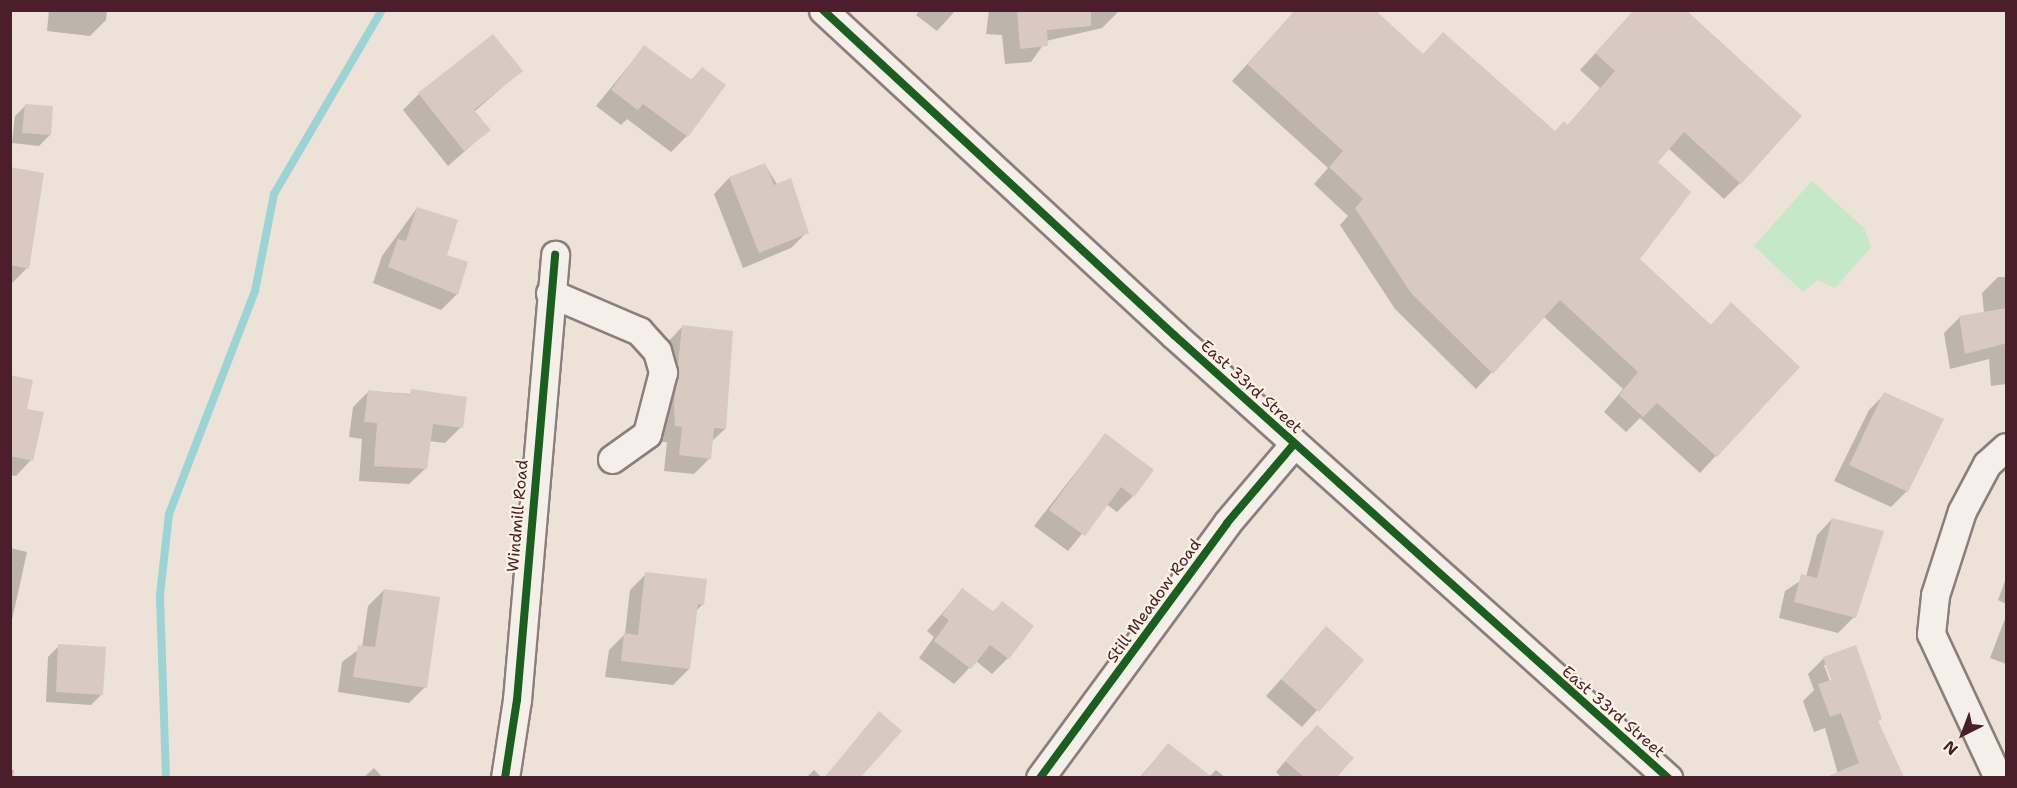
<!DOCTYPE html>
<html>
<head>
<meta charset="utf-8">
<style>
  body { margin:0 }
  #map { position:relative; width:2017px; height:788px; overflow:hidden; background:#ede2d7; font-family:"Shantell Sans",sans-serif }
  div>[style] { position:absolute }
  .green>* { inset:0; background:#c4e8c8 }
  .shadow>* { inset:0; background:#0003 }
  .stream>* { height:8px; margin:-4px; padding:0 4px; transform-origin:4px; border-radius:4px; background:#9ed3d6 }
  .building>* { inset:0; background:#d8cac0 }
  .roads { filter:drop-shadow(2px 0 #8c7e7c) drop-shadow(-2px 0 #8c7e7c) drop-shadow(0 2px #8c7e7c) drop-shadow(0 -2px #8c7e7c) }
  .minor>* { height:27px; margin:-13.5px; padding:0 13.5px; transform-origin:13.5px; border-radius:13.5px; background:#f4f0e9 }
  .cycleway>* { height:8px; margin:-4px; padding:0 4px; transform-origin:4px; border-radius:4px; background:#1b5e20 }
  span { translate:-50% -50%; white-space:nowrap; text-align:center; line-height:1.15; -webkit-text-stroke:4.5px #fcf5e5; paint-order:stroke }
  .street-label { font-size:16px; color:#4a1f2b }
  .frame { position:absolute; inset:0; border:12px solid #4a1f2b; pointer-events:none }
  .north { position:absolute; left:1933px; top:704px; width:60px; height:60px; -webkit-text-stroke:4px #fcf5e5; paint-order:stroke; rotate:222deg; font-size:16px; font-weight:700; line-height:24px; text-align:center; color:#4a1f2b }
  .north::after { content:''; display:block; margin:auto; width:21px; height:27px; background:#4a1f2b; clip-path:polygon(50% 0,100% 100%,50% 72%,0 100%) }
</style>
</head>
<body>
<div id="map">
  <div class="green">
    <div style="clip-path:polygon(1812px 181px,1864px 228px,1871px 247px,1835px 288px,1818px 280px,1803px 292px,1754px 246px)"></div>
  </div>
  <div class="shadow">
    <div style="clip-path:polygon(49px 10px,107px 10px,106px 20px,90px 36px,47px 31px)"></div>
    <div style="clip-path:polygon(920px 10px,956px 10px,937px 31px,916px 15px)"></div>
    <div style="clip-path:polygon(989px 10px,1117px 10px,1118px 12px,1102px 28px,1046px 41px,1031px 62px,1005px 64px,1002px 35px,986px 34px)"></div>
    <div style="clip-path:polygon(1296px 10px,1422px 55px,1554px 133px,1567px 126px,1600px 88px,1580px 70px,1635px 10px,1740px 183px,1724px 199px,1668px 148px,1656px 162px,1637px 259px,1710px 326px,1731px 304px,1798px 367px,1700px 473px,1640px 418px,1626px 432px,1604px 412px,1623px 389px,1544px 317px,1476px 389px,1395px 309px,1340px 225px,1348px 216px,1314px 184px,1328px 168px,1232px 81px)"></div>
    <div style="clip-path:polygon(644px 47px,690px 81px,702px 69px,687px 136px,671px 152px,627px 119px,621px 125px,596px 106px)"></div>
    <div style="clip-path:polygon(521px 71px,474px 112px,489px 130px,448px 166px,403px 110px,419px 94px)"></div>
    <div style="clip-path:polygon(26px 105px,50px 135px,39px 146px,12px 143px,15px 116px)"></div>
    <div style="clip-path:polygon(765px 165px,807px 232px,791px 248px,743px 268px,714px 194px,729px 178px)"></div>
    <div style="clip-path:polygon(10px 169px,27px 268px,11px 284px,10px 284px)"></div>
    <div style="clip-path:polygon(417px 208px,445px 256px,457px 294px,441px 310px,373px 283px,382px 256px)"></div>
    <div style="clip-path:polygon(1998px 277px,2006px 277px,2006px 384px,1991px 386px,1989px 359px,1950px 369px,1944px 333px,1960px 317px,1984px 313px,1982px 293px)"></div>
    <div style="clip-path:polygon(682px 327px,725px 429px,711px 442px,710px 458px,694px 474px,664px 471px,667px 442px,659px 442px,667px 343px)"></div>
    <div style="clip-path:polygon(10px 376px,25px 410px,31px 460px,16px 476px,10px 475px)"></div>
    <div style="clip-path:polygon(369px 391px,465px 398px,461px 427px,445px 443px,429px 441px,425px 469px,409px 484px,359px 481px,362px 439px,349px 437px,353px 407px)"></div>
    <div style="clip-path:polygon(1885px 394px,1907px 491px,1891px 507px,1834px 481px,1869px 410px)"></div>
    <div style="clip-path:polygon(1105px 435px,1133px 496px,1117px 512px,1106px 504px,1068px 551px,1034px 526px)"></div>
    <div style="clip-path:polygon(1832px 519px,1854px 617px,1838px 633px,1779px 618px,1785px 591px,1806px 577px,1817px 535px)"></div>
    <div style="clip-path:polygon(10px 548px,27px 552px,10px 629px)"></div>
    <div style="clip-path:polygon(646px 574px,703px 604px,696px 611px,689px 669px,673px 685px,605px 677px,609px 650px,625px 634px,630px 590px)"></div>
    <div style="clip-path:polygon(2006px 578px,2006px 604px,1998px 600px)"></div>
    <div style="clip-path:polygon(384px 590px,425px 687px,409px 703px,338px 692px,342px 662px,362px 647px,368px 606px)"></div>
    <div style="clip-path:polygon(962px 590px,993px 612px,1002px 603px,1008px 658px,992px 674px,976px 661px,954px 684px,919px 658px,934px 637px,927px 631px)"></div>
    <div style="clip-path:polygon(2006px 616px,2006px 664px,1990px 658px)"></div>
    <div style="clip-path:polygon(1326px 629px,1362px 660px,1302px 727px,1266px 696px)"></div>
    <div style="clip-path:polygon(59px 646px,102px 694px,91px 705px,46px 702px,48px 657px)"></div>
    <div style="clip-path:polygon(evenodd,1824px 658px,1881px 718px,1877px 722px,1904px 778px,1839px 778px,1825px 728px,1814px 732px,1803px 701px,1814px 690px,1808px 674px,1824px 658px,1824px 665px,1827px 665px,1835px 686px,1832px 687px,1824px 665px)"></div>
    <div style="clip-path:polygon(879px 713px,900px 731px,859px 778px,824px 778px)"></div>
    <div style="clip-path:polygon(1306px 737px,1336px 776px,1338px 778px,1282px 778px,1276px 772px)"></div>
    <div style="clip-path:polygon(1168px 745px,1209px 777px,1216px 770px,1226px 778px,1139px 778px)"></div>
    <div style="clip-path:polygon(374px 768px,383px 778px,363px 778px)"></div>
    <div style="clip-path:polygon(10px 770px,14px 770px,13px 778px,10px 778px)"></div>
    <div style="clip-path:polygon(814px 770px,822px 778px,806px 778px)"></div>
  </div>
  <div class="stream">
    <div style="left:166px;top:778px;width:183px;rotate:-91.9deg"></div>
    <div style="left:160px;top:595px;width:81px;rotate:-83.7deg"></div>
    <div style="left:169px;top:514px;width:239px;rotate:-68.9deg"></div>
    <div style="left:255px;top:291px;width:99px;rotate:-78.9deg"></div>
    <div style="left:274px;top:194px;width:213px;rotate:-59.6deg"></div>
  </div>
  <div class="building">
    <div style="clip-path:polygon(1017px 10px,1091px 10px,1091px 26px,1047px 30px,1048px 46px,1020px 49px)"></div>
    <div style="clip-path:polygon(1295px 10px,1375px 10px,1423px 54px,1443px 32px,1555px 131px,1564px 121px,1568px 125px,1615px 71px,1595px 53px,1634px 10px,1686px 10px,1802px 116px,1741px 184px,1684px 132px,1658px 162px,1691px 192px,1640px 259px,1711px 325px,1731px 302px,1800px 367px,1717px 457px,1657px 403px,1643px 417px,1619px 395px,1638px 372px,1560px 300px,1493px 374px,1411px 293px,1355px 208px,1363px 199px,1329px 167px,1343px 151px,1247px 64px)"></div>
    <div style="clip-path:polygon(493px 34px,523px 71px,474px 110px,491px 130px,464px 151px,418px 93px)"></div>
    <div style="clip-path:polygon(644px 45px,692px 80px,702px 67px,726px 85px,688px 137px,643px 104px,638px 110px,611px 90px)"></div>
    <div style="clip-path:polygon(25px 104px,53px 106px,51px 135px,22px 133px)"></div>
    <div style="clip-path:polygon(765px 163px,774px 185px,791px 178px,809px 233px,759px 253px,729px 177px)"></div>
    <div style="clip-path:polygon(10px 167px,44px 173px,29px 269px,10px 265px)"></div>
    <div style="clip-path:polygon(417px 207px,458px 220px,447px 255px,468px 262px,458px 295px,388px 267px,398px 239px,406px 241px)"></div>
    <div style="clip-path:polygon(2007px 308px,2007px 343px,1965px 354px,1959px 316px)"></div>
    <div style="clip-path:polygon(682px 325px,733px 331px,726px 429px,714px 428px,711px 459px,679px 455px,682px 427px,675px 426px,674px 404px)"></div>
    <div style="clip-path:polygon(10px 375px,33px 380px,27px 409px,44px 412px,33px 461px,10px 456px)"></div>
    <div style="clip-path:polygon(411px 389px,467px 397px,463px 428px,433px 424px,427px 469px,374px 466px,377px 423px,364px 422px,368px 390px,410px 395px)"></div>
    <div style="clip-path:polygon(1884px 392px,1944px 419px,1908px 492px,1849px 465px)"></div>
    <div style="clip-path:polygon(1105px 433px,1154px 470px,1134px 497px,1121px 487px,1085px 536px,1049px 510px)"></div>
    <div style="clip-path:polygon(1832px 518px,1884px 531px,1856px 618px,1794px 602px,1801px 574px,1817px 578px)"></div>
    <div style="clip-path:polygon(645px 572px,707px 579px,704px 605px,698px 604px,690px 669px,621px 661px,624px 633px,638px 635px)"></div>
    <div style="clip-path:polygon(962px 588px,994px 612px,1002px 601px,1034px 626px,1009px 659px,990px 645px,971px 669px,934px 641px,949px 620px,942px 615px)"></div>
    <div style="clip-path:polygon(384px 589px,440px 597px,427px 688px,353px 677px,358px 645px,375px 647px)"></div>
    <div style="clip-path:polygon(1326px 626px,1364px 660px,1319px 712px,1281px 679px)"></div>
    <div style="clip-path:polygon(58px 644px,106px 647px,103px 695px,56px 692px)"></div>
    <div style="clip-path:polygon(1856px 645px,1882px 719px,1878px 721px,1904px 777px,1826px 777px,1859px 763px,1841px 713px,1830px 717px,1818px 684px,1831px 680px,1823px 657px)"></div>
    <div style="clip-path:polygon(879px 711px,902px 731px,861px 777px,825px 777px)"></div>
    <div style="clip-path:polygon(1317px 725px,1354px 758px,1337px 777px,1304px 777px,1285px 761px)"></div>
    <div style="clip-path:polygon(1168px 743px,1212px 777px,1141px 777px)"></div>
  </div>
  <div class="roads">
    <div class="minor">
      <div style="left:823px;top:10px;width:478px;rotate:42.8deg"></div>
      <div style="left:1174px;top:335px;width:664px;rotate:41.88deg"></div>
      <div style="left:550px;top:293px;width:97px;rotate:23.1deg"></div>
      <div style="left:639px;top:331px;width:27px;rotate:48deg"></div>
      <div style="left:657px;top:351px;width:22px;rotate:74deg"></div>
      <div style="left:663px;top:372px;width:64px;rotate:104.5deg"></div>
      <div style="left:647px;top:434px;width:43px;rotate:144.5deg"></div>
      <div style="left:1995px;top:771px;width:151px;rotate:-115deg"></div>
      <div style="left:1931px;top:634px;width:39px;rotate:-84deg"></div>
      <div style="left:1935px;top:595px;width:88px;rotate:-72.2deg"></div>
      <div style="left:1962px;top:511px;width:53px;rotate:-62deg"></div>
      <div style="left:1987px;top:464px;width:25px;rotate:-42deg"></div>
      <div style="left:505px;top:778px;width:79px;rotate:-81.3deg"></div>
      <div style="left:517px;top:700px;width:447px;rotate:-85.1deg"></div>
      <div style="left:1040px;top:778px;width:316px;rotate:-53.7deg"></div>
      <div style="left:1227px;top:523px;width:104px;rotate:-49.7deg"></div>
    </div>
  </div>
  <div class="cycleway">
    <div style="left:823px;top:10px;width:478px;rotate:42.8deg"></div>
    <div style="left:1174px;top:335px;width:664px;rotate:41.88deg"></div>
    <div style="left:505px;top:778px;width:79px;rotate:-81.3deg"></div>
    <div style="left:517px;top:700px;width:447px;rotate:-85.1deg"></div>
    <div style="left:1040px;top:778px;width:316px;rotate:-53.7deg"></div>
    <div style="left:1227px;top:523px;width:104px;rotate:-49.7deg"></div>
  </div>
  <div class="street-label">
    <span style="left:1251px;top:387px;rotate:42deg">East 33rd Street</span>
    <span style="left:518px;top:516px;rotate:-85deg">Windmill Road</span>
    <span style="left:1154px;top:601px;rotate:-54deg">Still Meadow Road</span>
    <span style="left:1613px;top:712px;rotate:41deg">East 33rd Street</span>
  </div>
  <div class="frame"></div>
  <div class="north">N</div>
</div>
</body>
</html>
